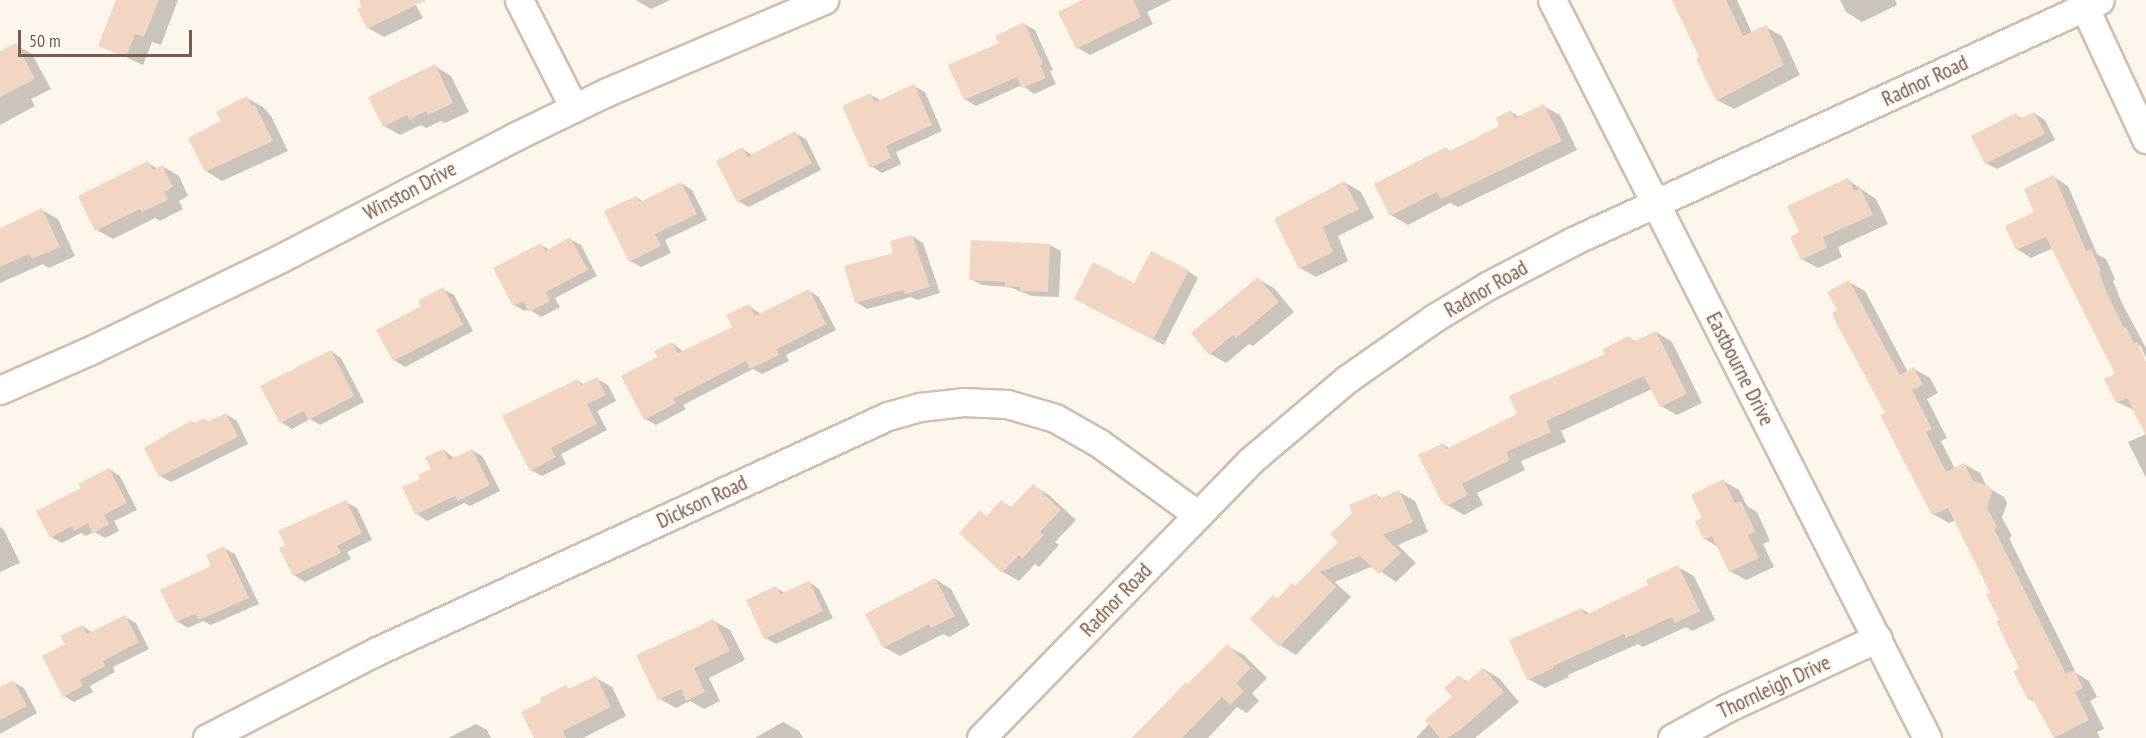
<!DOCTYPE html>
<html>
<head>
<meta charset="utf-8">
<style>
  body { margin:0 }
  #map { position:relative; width:2146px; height:738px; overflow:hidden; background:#fdf6ec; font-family:"PT Sans Narrow",sans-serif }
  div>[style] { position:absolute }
  .shadow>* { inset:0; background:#0003 }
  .building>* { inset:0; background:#f3d5c3 }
  .roads { filter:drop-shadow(2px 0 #d1beb0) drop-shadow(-2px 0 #d1beb0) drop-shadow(0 2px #d1beb0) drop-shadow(0 -2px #d1beb0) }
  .minor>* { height:27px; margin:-13.5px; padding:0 13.5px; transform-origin:13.5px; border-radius:13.5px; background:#fff }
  span { translate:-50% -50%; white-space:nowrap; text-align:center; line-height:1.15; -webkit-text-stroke:5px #fffaf3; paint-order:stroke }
  .street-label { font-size:21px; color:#7a5c4d }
  .scale { position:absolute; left:18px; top:30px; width:174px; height:27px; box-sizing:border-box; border:3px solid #7a5c4d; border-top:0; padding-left:8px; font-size:18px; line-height:21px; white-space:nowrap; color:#7a5c4d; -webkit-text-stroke:4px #fffaf3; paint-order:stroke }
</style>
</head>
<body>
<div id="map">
  <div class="shadow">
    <div style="clip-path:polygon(118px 0,178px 0,161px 45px,152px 42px,143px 65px,100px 45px)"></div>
    <div style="clip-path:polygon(360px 0,413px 0,423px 18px,384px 37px,368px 28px)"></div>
    <div style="clip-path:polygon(636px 0,670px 0,651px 9px)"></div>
    <div style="clip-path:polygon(1085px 0,1172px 0,1147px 12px,1153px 24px,1090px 55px,1078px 48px)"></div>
    <div style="clip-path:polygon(1680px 0,1737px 0,1752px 33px,1766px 27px,1782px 36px,1800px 75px,1734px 109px,1717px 100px)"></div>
    <div style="clip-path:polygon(1840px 0,1895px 0,1897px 5px,1862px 22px,1846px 12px)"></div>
    <div style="clip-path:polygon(1024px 24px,1035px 30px,1053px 70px,1050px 71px,1056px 84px,1034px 94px,1022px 85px,976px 106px,965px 99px)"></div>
    <div style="clip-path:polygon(16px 45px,32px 54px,51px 89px,31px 99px,35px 106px,0 125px,0 53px)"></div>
    <div style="clip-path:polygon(435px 66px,451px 76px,469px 112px,445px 123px,441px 121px,426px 128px,421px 125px,400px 135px,384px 126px)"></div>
    <div style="clip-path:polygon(914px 86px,925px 92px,942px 131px,896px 152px,901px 164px,882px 173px,871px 166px,871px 95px,882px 101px)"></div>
    <div style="clip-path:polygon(247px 98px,263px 107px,271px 116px,288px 151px,222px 181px,206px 171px,223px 122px)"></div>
    <div style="clip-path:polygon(1543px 106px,1560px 115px,1577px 150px,1458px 207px,1450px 203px,1408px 225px,1391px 215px,1446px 149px,1451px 152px,1501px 126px,1511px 112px,1520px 117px)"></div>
    <div style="clip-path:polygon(2034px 113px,2045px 120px,2055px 140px,1997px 169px,1986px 163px,2016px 115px,2023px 119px)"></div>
    <div style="clip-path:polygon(795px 133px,806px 139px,821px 170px,749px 207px,738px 201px,742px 149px,753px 155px)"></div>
    <div style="clip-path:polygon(148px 163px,158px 169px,162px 166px,179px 176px,188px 196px,179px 201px,183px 209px,160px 221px,155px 218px,113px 239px,97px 230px)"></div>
    <div style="clip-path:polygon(2054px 177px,2068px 186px,2097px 254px,2106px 259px,2115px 279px,2113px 281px,2122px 303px,2146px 348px,2146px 358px,2140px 345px,2136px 345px,2146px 365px,2146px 416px,2117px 402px,2117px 374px,2053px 248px,2031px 258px,2017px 249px)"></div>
    <div style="clip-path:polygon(1848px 180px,1876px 199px,1888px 224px,1838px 247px,1842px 257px,1818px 268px,1802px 259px,1801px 233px)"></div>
    <div style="clip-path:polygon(1344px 182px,1361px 192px,1374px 218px,1338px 236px,1348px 261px,1316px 277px,1300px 268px)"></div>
    <div style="clip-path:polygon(681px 183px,692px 190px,707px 220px,665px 240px,671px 253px,641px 267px,630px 261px,636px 197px,644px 202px)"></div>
    <div style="clip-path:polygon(42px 210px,58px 219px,75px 256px,49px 268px,43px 264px,0 283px,0 229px)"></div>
    <div style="clip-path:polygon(912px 236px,923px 243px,940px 293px,917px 300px,911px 297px,867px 309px,856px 302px)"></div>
    <div style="clip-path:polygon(570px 239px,581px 245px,597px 276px,555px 298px,560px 307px,541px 317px,529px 309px,525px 311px,514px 305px,541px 245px,550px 250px)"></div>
    <div style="clip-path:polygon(1050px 245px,1061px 251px,1059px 297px,1032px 296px,1009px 287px,982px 285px,971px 279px)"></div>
    <div style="clip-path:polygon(1188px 271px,1198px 278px,1164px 345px,1087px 305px,1135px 285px)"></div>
    <div style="clip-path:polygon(1258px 279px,1274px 288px,1294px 312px,1253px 346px,1249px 344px,1226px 363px,1210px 354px)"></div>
    <div style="clip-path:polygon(1849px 282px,1865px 291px,1908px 372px,1914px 369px,1930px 378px,1938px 393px,1927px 399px,1947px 438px,1941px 441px,1955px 469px,1964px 464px,1980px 473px,1987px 487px,2004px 497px,2007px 503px,2002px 518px,2012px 536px,2009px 538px,2076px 673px,2089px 681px,2097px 697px,2090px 701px,2104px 729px,2097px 732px,2100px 738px,2054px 738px,2037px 703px,2029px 699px,2021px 669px,1991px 594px,1956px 520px,1949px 523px,1933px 514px,1839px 310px)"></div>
    <div style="clip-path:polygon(443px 289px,454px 295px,473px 331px,405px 367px,394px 360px,423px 307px)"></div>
    <div style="clip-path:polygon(809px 291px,819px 297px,836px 330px,786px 355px,789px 361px,762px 374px,753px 369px,683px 405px,686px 409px,656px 425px,645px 419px,659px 357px,672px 343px,684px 352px,734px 327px,749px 306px,761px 314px)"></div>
    <div style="clip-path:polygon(1656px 332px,1672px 342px,1702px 403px,1677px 415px,1661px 406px,1652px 389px,1561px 431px,1566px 442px,1521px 461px,1525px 470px,1477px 493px,1483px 505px,1464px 515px,1447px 505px,1420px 455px,1443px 444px,1450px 449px,1519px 415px,1629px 338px,1637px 342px)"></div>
    <div style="clip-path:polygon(331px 351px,341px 358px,364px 402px,320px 425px,310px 419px,292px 429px,281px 422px)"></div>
    <div style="clip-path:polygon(597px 379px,608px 385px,616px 401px,597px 411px,607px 430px,561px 454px,566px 464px,542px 476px,531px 470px,578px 381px,585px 385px)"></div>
    <div style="clip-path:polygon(226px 414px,237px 421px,248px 444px,171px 482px,160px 476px,169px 433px,192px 422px,196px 424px,205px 420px,210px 422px)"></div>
    <div style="clip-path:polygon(2146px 434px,2146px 478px,2128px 442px)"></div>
    <div style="clip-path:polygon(444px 450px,455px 459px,472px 450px,483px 457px,500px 491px,470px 506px,464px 503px,427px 521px,417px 514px,404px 488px,422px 479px,433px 470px)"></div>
    <div style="clip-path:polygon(109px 469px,120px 476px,137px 510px,114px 521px,119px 531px,105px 538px,94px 532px,86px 536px,81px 533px,62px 543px,51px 537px,83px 488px)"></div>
    <div style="clip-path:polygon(1723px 481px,1739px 490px,1747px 506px,1757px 512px,1770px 541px,1763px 544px,1774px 567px,1746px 580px,1730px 571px,1718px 547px,1705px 539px,1704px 518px)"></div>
    <div style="clip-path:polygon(1033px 486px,1049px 495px,1076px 520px,1055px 542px,1059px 545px,1039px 567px,1035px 564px,1019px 581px,1003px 572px,980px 512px,988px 517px,1002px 502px,1012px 508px)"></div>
    <div style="clip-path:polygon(1399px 492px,1415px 501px,1428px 532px,1398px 545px,1416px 563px,1396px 582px,1373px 566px,1335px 582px,1351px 597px,1296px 655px,1280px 645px,1278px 600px,1292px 584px,1296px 587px,1340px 542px,1377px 495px,1383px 499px)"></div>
    <div style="clip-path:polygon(346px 502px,357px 508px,372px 540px,347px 552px,351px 559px,305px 582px,294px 575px)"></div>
    <div style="clip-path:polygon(0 527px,4px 530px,20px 563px,0 572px)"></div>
    <div style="clip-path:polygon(224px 548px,235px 554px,259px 604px,211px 625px,203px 621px,188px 628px,177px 621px)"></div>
    <div style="clip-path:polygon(1678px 567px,1694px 576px,1715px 620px,1692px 631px,1686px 627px,1643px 647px,1638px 644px,1568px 675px,1569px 677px,1545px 688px,1528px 679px,1582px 609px,1590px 614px,1650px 585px)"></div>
    <div style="clip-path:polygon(935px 579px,951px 589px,970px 625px,949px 637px,943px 634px,900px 656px,884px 647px)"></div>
    <div style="clip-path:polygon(809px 582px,819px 589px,833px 618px,776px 644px,765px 638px,776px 588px,785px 593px)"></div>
    <div style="clip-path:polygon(125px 617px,136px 623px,149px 649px,113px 667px,115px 672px,90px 686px,93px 692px,74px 702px,64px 696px,67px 645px,82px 626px,93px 633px)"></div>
    <div style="clip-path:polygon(714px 621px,730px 630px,745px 660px,709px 678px,720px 701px,704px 709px,690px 701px,676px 708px,660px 699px)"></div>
    <div style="clip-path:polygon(1227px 646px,1244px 655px,1267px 678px,1252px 693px,1259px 701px,1247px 713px,1237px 707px,1208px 738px,1132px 738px)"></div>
    <div style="clip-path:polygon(1484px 669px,1500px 679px,1519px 702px,1475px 738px,1416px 738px,1454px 697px,1460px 677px,1469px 683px)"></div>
    <div style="clip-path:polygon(596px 678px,612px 687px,626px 716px,583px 738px,536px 738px,543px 703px,566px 687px,571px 690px)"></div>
    <div style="clip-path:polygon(13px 682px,24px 688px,37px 713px,0 734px,0 689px)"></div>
    <div style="clip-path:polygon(783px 722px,799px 731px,803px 738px,755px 738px)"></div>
    <div style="clip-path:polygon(476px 724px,487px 730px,491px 738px,448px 738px)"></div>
  </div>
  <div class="building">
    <div style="clip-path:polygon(116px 0,159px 0,144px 37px,135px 34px,126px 57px,98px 46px)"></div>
    <div style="clip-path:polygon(359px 0,426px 0,367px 29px,357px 9px,362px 7px)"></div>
    <div style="clip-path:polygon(1082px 0,1133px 0,1141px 17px,1076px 49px,1058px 12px)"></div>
    <div style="clip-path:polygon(1672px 0,1726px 0,1743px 36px,1766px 25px,1784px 65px,1716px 101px,1696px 58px,1699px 57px)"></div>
    <div style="clip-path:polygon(1024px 22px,1043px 64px,1040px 65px,1046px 78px,1022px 88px,1017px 77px,964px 100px,948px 65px,999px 43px,995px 36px)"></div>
    <div style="clip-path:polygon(16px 43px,35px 79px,0 97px,0 51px)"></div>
    <div style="clip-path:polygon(435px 64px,453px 103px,428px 115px,426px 111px,409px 120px,407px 115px,383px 127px,368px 97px)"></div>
    <div style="clip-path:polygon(914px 84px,932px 125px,886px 146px,891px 158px,870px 168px,842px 106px,871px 93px,875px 102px)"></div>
    <div style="clip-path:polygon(247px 96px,252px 106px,255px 105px,273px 141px,205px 172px,188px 138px,221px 121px,216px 112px)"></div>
    <div style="clip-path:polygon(1544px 104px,1562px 141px,1441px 199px,1437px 192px,1390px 216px,1374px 184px,1446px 147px,1448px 152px,1499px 126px,1496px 118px,1511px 110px,1515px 118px)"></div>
    <div style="clip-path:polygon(2034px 112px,2045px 134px,1985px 164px,1971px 136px,2016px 113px,2019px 119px)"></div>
    <div style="clip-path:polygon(795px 131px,812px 163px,737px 202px,716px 161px,743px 147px,747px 157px)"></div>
    <div style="clip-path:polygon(148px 161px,153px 170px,162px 165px,173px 187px,164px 192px,168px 200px,142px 212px,140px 209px,95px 231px,78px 196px)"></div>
    <div style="clip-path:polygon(2054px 175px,2086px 251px,2091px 249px,2101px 271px,2099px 272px,2107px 294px,2124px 328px,2126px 327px,2134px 343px,2137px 342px,2146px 362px,2146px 436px,2127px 398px,2116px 403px,2104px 379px,2115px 374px,2046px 237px,2016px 250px,2005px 226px,2034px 212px,2024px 189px)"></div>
    <div style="clip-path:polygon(1848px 178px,1854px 191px,1860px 188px,1873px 215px,1823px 237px,1827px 248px,1801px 260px,1790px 237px,1799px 232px,1787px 206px)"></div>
    <div style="clip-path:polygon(1344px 181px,1359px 209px,1323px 227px,1333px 252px,1299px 269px,1274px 219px)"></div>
    <div style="clip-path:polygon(681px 182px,697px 214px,655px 234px,661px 246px,629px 262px,604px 211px,636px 196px,640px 202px)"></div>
    <div style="clip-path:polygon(42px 208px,60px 247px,32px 259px,29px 254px,0 267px,0 228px)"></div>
    <div style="clip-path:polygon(912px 235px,930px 287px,905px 294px,903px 290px,855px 303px,844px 266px,893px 253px,890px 241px)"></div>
    <div style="clip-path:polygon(570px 237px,588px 270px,546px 292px,550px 301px,529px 312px,523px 301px,513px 306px,493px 268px,541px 243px,545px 251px)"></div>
    <div style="clip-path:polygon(971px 240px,1050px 244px,1048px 292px,1020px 291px,1020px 287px,1005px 286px,1005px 282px,969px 280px)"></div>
    <div style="clip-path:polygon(1151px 251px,1189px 270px,1153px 340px,1074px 299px,1093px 262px,1134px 283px)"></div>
    <div style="clip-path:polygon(1258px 277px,1279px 302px,1236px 338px,1233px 335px,1209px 355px,1191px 333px)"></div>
    <div style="clip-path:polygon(1849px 280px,1900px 375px,1914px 367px,1923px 385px,1912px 390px,1932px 429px,1926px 432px,1946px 472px,1964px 463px,1973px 481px,1989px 486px,1992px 493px,1987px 508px,1997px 527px,1994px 529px,2066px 674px,2074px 670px,2083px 688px,2075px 692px,2089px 720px,2054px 738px,2032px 698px,2028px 700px,2013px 671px,2019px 668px,1996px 621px,1999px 620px,1986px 594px,1990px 593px,1948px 508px,1932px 515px,1880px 415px,1885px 413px,1833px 317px,1833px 312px,1837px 310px,1827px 292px)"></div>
    <div style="clip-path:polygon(443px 287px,463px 325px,393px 361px,376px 330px,421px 306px,418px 301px)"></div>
    <div style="clip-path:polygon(809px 289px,826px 324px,777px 349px,779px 355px,750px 369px,746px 361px,673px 399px,676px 403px,644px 420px,621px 376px,657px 357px,654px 351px,672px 342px,678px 353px,732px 327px,726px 315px,749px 304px,755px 316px)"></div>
    <div style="clip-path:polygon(1656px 331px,1687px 394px,1660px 407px,1644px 376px,1546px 421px,1551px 432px,1506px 452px,1510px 460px,1462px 484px,1468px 495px,1446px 506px,1440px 499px,1418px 455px,1443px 443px,1446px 449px,1517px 414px,1509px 396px,1605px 354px,1603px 349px,1629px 336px,1633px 342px)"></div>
    <div style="clip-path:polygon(331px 350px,354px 396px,308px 420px,304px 411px,280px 423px,260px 386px)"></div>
    <div style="clip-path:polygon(597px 377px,606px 395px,587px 404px,597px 424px,551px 448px,556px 457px,530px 471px,502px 416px,578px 379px,581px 385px)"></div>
    <div style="clip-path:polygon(226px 413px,238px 437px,159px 477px,144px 448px,192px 420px,193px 424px,205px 418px,207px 422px)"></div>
    <div style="clip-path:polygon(444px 449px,449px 460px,472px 449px,490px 485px,458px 501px,455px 496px,415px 515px,402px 487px,420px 479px,418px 475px,431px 469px,425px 457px)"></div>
    <div style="clip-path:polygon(109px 468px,127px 503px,104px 515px,109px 524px,93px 533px,88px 523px,74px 531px,72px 526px,50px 538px,36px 511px,81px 488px,78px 484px)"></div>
    <div style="clip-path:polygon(1723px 479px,1735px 503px,1741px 501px,1755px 531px,1748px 535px,1759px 558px,1729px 572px,1712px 536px,1704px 540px,1695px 521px,1702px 518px,1691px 495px)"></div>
    <div style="clip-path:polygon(1033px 484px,1061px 510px,1040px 532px,1044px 535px,1022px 559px,1019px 555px,1002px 573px,959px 533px,980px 510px,987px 516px,1001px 500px,1010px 508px)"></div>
    <div style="clip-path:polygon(1399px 490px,1413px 522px,1383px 535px,1401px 553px,1379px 574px,1360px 556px,1320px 572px,1336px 587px,1279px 647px,1250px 619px,1273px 595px,1277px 599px,1292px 583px,1295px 586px,1338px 542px,1330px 534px,1352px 513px,1349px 505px,1377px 493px,1379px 499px)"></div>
    <div style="clip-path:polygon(346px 500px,362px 533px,337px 546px,341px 553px,293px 576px,279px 548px,285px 545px,278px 531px)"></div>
    <div style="clip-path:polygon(224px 546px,249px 598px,199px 620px,195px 614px,176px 622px,160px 590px,211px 566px,206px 555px)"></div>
    <div style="clip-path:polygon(1678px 565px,1700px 611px,1675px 623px,1672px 617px,1626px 638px,1624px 634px,1553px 666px,1554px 668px,1527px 680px,1509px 640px,1582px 608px,1585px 615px,1648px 585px,1646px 580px)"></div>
    <div style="clip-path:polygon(935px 578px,955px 616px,931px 628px,929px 624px,883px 648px,865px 614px)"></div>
    <div style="clip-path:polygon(809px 581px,823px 611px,764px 639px,746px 600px,776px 586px,780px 594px)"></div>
    <div style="clip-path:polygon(125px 615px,139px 642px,103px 661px,105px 666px,80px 680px,83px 686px,63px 697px,42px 656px,65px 644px,60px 636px,82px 625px,87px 634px)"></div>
    <div style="clip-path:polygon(714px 619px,730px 651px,694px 668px,705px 692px,686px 701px,681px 689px,658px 700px,636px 655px)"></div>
    <div style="clip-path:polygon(1227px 644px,1251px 668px,1236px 683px,1244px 691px,1230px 705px,1222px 697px,1182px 738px,1132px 738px,1186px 682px,1188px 684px)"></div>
    <div style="clip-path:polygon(1483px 668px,1504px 692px,1460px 730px,1447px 738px,1440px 738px,1425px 720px,1452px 697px,1444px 688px,1459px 675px,1466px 683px)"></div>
    <div style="clip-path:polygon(596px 676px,611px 707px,563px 731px,566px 738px,534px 738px,521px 712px,541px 702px,540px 698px,566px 685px,568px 689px)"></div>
    <div style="clip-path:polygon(13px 680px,27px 706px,0 720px,0 687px)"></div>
  </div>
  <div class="roads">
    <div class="minor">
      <div style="left:519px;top:0;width:121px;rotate:63deg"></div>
      <div style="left:1552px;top:0;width:828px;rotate:63.06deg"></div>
      <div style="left:2084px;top:6px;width:147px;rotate:65deg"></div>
      <div style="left:0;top:390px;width:97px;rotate:-23.7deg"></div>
      <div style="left:89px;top:351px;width:213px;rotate:-25.8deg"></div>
      <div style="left:281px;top:258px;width:265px;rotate:-27.4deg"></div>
      <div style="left:516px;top:136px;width:101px;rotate:-25.8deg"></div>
      <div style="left:607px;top:92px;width:236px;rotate:-23deg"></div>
      <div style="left:207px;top:738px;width:191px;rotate:-27.1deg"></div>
      <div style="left:377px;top:651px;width:562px;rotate:-24.7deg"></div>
      <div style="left:888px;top:416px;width:33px;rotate:-16deg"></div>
      <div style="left:920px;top:407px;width:43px;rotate:-6.6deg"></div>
      <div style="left:963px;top:402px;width:44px;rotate:2.6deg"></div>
      <div style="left:1007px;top:404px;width:50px;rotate:16.3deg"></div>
      <div style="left:1055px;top:418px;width:51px;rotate:29.6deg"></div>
      <div style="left:1099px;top:443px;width:122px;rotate:36deg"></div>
      <div style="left:981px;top:738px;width:386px;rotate:-45.8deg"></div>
      <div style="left:1250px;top:461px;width:127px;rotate:-40.2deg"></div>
      <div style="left:1347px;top:379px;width:106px;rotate:-35deg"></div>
      <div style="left:1434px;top:318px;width:64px;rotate:-31deg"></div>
      <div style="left:1489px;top:285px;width:95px;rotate:-27.6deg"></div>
      <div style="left:1573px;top:241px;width:579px;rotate:-24.57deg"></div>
      <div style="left:1672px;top:738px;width:63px;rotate:-28.6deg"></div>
      <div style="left:1727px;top:708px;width:166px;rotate:-24.9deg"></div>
    </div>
  </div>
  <div class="street-label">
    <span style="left:1925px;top:81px;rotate:-25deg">Radnor Road</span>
    <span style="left:410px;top:191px;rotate:-28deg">Winston Drive</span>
    <span style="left:1486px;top:289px;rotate:-30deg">Radnor Road</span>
    <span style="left:1740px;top:369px;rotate:63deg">Eastbourne Drive</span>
    <span style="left:702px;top:502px;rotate:-25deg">Dickson Road</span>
    <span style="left:1116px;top:600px;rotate:-46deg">Radnor Road</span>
    <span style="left:1774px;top:687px;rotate:-25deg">Thornleigh Drive</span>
  </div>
  <div class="scale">50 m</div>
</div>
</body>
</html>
